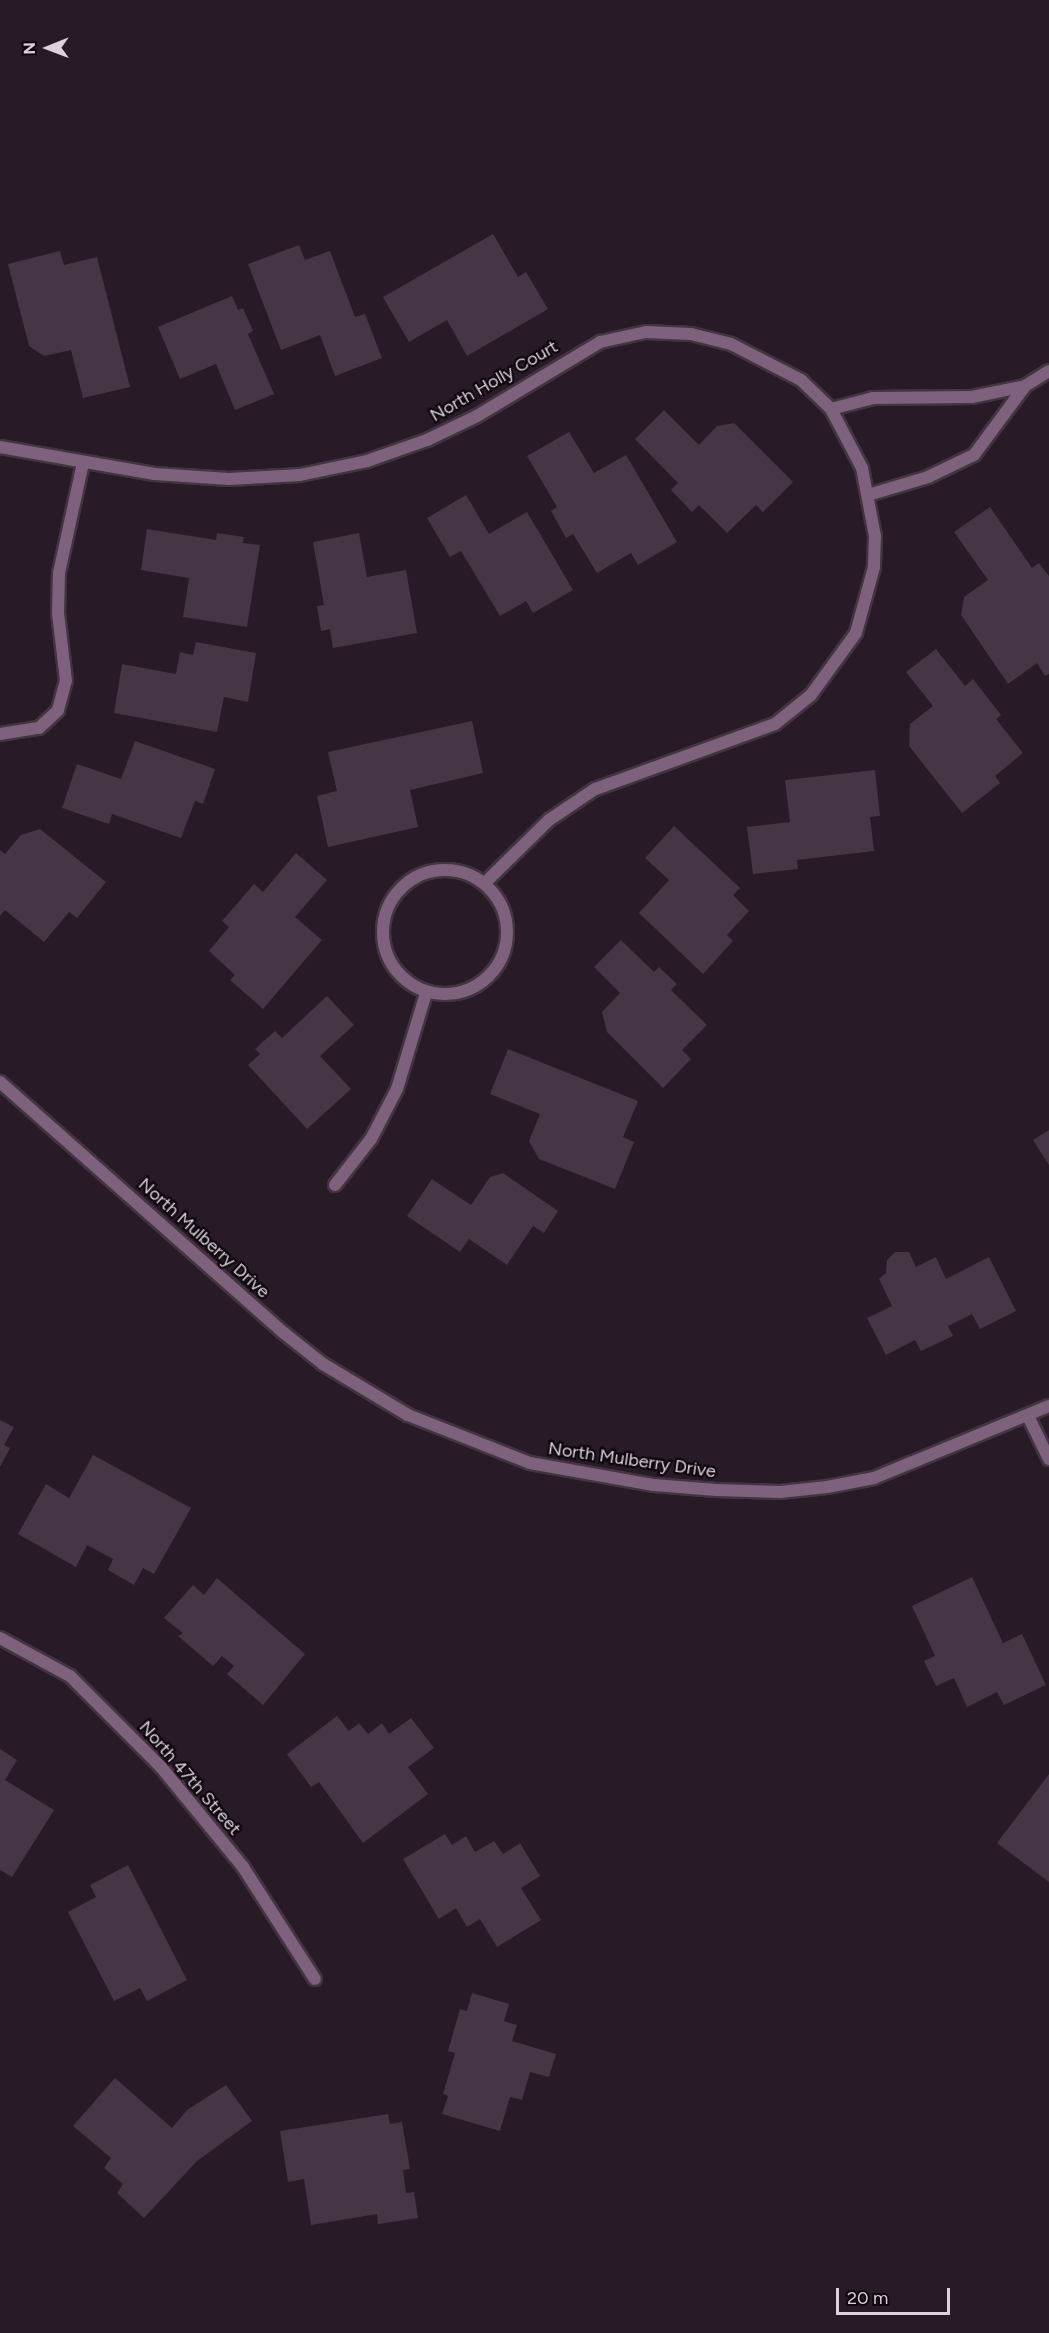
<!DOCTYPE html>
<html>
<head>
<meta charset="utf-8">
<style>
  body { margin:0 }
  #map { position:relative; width:1049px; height:2333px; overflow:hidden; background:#291a28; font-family:Figtree,sans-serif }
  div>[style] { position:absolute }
  .building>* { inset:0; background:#463545 }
  .roads { filter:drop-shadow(2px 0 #423441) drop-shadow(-2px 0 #423441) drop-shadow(0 2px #423441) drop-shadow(0 -2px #423441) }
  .minor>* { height:12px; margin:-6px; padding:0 6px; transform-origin:6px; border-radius:6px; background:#7e617c }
  .minor>.ring { margin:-6px; padding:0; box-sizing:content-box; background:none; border:12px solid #7e617c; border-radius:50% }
  span { translate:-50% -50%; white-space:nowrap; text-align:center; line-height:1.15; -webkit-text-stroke:4.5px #0e070d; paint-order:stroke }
  .street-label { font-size:18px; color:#ddd2dc }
  .north { position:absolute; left:18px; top:18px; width:60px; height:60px; -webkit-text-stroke:4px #0e070d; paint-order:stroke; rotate:269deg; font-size:16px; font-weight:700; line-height:24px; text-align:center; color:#ddd2dc }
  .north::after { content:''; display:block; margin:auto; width:21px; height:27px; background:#ddd2dc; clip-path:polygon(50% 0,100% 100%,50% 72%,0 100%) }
  .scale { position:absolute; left:836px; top:2288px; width:114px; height:27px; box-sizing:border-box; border:3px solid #ddd2dc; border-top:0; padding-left:8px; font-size:18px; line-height:21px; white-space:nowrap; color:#ddd2dc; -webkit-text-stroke:4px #0e070d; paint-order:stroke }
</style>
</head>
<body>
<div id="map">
  <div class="building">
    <div style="clip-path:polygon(493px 234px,518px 277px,526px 272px,548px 309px,467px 356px,447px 320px,409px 342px,383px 297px)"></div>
    <div style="clip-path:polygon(299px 245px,305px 260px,330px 251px,355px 317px,365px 314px,382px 358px,335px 376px,320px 335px,281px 350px,248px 264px)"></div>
    <div style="clip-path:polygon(60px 251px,64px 265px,97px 257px,130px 387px,83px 398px,71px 350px,44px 356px,29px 346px,8px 264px)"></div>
    <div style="clip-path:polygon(232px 296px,238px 310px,243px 308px,253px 331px,248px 334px,274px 394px,235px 410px,216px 364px,180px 379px,158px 327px)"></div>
    <div style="clip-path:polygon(664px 410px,699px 445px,717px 426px,734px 423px,793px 482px,763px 512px,756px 505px,727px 533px,699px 505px,692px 512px,671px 490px,678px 483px,635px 439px)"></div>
    <div style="clip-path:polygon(569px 432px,594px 473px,626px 455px,677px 542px,638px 565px,631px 553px,597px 573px,573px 534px,566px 538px,551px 511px,557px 507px,527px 456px)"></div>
    <div style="clip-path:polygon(466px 495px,489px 534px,527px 512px,573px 590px,533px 613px,526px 601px,500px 616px,461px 551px,450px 557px,427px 518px)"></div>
    <div style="clip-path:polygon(990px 507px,1032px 568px,1039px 563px,1049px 576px,1049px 674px,1045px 676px,1037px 663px,1008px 684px,961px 615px,964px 597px,988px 580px,954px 532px)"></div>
    <div style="clip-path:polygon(147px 529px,216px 540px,217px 533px,244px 537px,243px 543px,260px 545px,247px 627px,183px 617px,189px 578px,141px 570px)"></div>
    <div style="clip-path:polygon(359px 533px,367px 577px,406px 570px,417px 633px,333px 648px,330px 629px,321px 631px,317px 606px,324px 605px,313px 542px)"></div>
    <div style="clip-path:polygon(196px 642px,256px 653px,248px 702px,224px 697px,217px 732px,114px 713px,122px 664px,176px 674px,180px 652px,193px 655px)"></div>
    <div style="clip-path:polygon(936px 649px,965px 686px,973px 679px,1001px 715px,996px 719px,1023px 753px,995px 776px,1000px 783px,962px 813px,909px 746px,910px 724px,933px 706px,906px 672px)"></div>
    <div style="clip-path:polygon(472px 721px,483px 773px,410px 790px,418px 827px,328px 847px,317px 796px,337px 791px,328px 752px)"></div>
    <div style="clip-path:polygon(135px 741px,215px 769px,203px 804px,195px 801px,181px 838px,112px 814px,109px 824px,62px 808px,77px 764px,121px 779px)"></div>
    <div style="clip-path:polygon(875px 770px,880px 816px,870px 817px,874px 851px,797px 860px,798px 869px,753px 874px,747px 827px,790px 822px,785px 780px)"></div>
    <div style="clip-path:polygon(674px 826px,740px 888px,733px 895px,749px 911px,727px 935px,733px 941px,703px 974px,639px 913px,669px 880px,645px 858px)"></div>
    <div style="clip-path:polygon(40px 829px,106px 882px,77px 918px,69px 912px,44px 942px,5px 910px,0 916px,0 850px,5px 854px,21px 835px)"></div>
    <div style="clip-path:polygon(296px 853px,327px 880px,295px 917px,322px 940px,263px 1009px,230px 980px,235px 975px,209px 951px,229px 927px,222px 921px,254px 884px,263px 892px)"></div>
    <div style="clip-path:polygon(621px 940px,654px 972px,659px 967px,677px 984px,671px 990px,707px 1025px,682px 1050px,691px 1059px,663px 1088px,607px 1032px,602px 1012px,620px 993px,594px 967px)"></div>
    <div style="clip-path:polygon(327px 996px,354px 1025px,320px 1056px,351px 1089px,307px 1129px,248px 1065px,260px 1054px,255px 1049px,275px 1031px,282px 1038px)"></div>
    <div style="clip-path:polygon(508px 1049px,638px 1101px,623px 1137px,634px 1142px,615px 1189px,539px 1159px,529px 1141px,540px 1114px,490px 1094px)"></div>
    <div style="clip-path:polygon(1049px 1130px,1049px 1165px,1033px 1140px)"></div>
    <div style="clip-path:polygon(503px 1173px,558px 1211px,544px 1233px,533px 1226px,507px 1265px,469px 1239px,460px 1252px,407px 1216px,432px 1179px,471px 1205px,490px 1177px)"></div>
    <div style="clip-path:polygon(895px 1252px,909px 1252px,916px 1267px,936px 1257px,946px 1279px,989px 1257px,1016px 1311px,980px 1329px,972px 1314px,948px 1326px,953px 1336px,921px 1351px,915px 1340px,886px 1355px,867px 1318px,892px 1306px,879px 1279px,886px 1273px,887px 1260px)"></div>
    <div style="clip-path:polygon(0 1420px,14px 1427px,4px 1445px,10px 1448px,0 1467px)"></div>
    <div style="clip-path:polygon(93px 1455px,191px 1508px,154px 1574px,143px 1568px,134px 1585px,108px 1570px,113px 1559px,87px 1545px,76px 1567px,18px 1534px,46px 1484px,69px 1498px)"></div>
    <div style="clip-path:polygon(972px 1577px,1003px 1643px,1022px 1634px,1046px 1685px,1004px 1705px,997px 1692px,967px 1707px,954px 1678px,936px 1686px,924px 1661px,935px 1656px,912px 1606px)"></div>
    <div style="clip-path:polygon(217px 1578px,305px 1654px,263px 1705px,227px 1674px,234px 1666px,222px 1656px,213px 1666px,178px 1636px,183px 1633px,164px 1618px,193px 1585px,204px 1595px)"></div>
    <div style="clip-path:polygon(337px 1716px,349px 1731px,359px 1723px,368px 1734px,382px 1723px,389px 1734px,411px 1718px,434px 1748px,408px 1767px,428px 1794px,363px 1843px,319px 1782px,311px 1787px,287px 1754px)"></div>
    <div style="clip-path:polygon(0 1749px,17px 1760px,5px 1780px,54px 1810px,12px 1877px,0 1870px)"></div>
    <div style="clip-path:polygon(1049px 1774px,1049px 1882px,997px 1843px)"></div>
    <div style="clip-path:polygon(445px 1834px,452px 1845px,466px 1836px,475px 1852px,494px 1841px,503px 1854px,520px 1843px,540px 1876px,521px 1888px,541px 1920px,497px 1947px,480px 1919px,467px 1927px,456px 1908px,439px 1919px,403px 1859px)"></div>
    <div style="clip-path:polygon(128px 1865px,187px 1980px,147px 2001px,140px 1988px,114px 2001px,68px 1912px,96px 1897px,90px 1885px)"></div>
    <div style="clip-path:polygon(472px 1993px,509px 2004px,504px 2021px,517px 2025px,512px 2041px,556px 2054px,549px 2077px,530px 2072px,522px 2100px,510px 2097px,500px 2131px,442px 2114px,448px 2096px,443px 2094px,455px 2053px,448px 2051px,460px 2009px,467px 2011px)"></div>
    <div style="clip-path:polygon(115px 2078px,172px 2128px,187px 2110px,226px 2085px,252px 2121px,197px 2161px,144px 2218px,117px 2193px,123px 2184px,104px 2168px,111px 2158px,73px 2126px)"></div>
    <div style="clip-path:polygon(388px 2114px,390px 2124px,402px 2122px,410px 2169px,403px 2170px,406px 2193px,414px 2192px,418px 2218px,378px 2224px,377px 2214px,311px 2225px,304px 2179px,288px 2182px,280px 2131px)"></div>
  </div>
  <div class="roads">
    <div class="minor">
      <div style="left:831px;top:409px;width:43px;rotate:-14.7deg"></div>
      <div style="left:873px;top:398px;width:99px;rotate:-0.6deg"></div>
      <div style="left:972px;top:397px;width:54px;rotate:-11.7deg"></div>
      <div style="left:1025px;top:386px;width:28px;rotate:-32deg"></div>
      <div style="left:0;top:447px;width:157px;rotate:9.9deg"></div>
      <div style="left:155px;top:474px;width:74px;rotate:3.9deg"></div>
      <div style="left:229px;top:479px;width:71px;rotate:-3.2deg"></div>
      <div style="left:300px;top:475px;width:68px;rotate:-11.8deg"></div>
      <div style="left:367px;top:461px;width:64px;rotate:-19.3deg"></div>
      <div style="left:427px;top:440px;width:55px;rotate:-25.6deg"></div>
      <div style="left:477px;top:416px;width:144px;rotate:-31deg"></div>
      <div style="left:600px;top:342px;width:47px;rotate:-12.3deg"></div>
      <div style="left:646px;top:332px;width:45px;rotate:2.5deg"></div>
      <div style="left:691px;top:334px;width:41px;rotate:14deg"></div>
      <div style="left:731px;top:344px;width:79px;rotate:27.2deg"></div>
      <div style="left:801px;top:380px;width:42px;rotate:44deg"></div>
      <div style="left:831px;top:409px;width:67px;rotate:62.3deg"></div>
      <div style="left:862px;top:468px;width:69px;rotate:79.2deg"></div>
      <div style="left:875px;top:536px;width:31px;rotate:92deg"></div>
      <div style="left:874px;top:567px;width:68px;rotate:105.3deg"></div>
      <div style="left:856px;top:633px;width:77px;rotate:126deg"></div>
      <div style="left:811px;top:695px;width:46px;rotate:141.1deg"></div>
      <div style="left:775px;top:724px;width:191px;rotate:160.1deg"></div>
      <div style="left:595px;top:789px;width:55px;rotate:146deg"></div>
      <div style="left:549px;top:820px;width:90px;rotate:135.5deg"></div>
      <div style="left:868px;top:495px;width:63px;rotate:-16.7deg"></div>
      <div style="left:928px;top:477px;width:51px;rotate:-25.6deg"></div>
      <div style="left:974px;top:455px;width:86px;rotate:-53.5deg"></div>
      <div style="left:0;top:734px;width:39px;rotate:-9deg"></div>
      <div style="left:39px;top:728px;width:26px;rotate:-43deg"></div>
      <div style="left:58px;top:710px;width:30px;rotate:-75deg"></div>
      <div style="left:66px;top:681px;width:68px;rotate:-96.7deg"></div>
      <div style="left:58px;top:613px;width:40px;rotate:-88.6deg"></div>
      <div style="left:59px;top:573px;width:113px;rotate:-77.7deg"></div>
      <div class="ring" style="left:383px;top:870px;width:112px;height:112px"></div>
      <div style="left:0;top:1082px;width:379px;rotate:41.5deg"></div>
      <div style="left:284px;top:1333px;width:50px;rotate:38.5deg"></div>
      <div style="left:323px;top:1364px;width:99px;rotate:31deg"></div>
      <div style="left:408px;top:1415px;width:131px;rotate:21.5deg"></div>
      <div style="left:530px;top:1463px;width:126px;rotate:10.1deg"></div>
      <div style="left:654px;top:1485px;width:62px;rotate:4.6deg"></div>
      <div style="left:716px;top:1490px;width:64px;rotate:1.8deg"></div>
      <div style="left:780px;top:1492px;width:47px;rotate:-6.1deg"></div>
      <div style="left:827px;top:1487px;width:48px;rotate:-10.8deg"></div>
      <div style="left:874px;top:1478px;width:189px;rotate:-22.4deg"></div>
      <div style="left:335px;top:1185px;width:58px;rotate:-52deg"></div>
      <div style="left:371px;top:1139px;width:56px;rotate:-62.5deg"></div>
      <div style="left:397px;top:1089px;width:100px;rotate:-73.2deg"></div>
      <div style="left:1028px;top:1416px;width:48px;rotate:64deg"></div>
      <div style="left:0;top:1638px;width:80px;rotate:28.5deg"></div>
      <div style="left:70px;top:1676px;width:129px;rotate:45deg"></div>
      <div style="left:161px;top:1767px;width:129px;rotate:50.6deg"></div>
      <div style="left:243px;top:1867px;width:133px;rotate:57.3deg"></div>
    </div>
  </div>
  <div class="street-label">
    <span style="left:494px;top:381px;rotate:-30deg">North Holly Court</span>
    <span style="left:204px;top:1238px;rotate:42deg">North Mulberry Drive</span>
    <span style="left:632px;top:1460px;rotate:8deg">North Mulberry Drive</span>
    <span style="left:190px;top:1778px;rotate:49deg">North 47th Street</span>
  </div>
  <div class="north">N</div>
  <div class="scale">20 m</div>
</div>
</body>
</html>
